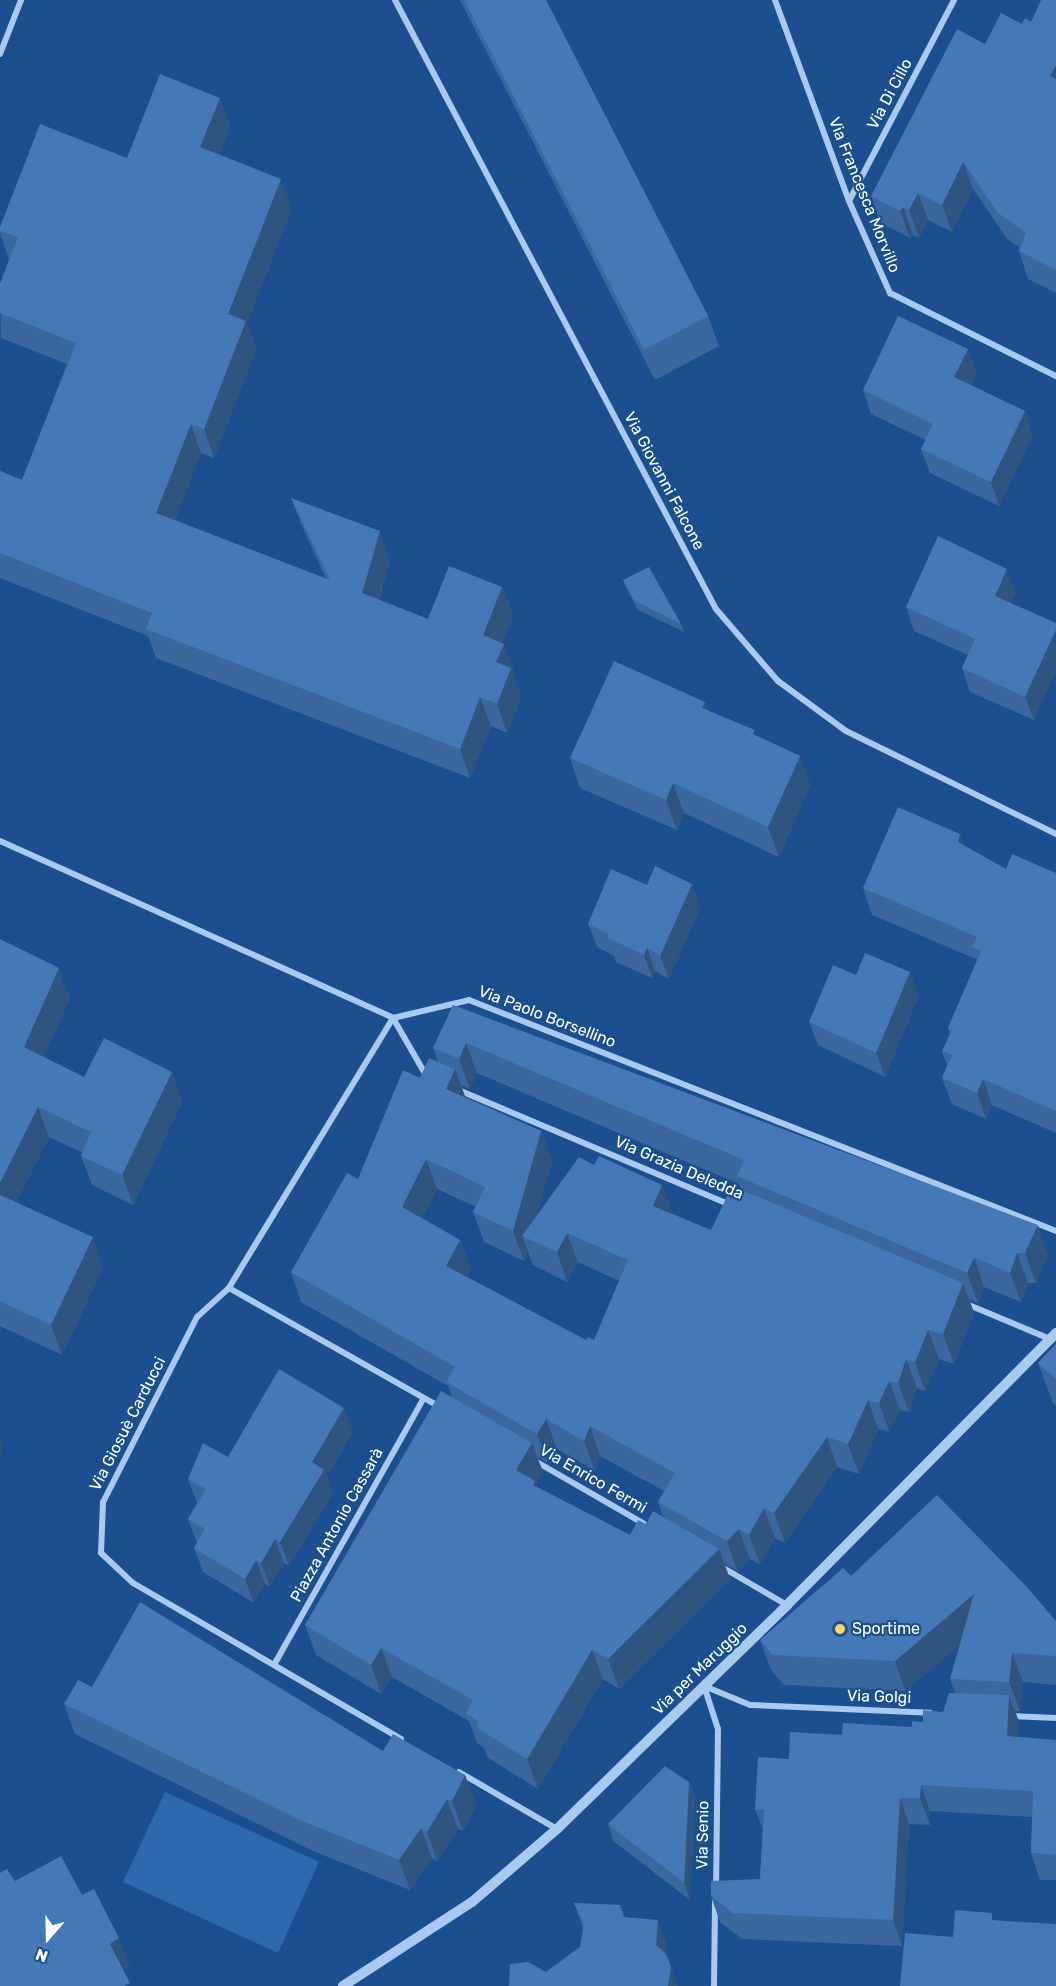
<!DOCTYPE html>
<html>
<head>
<meta charset="utf-8">
<style>
  body { margin:0 }
  #map { position:relative; width:1056px; height:1986px; overflow:hidden; background:#1b4f8f; font-family:Rubik,sans-serif }
  div>[style] { position:absolute }
  .green>* { inset:0; background:#2e69ad }
  .minor>* { height:6px; margin:-3px; padding:0 3px; transform-origin:3px; border-radius:3px; background:#a9c9ee }
  .tertiary>* { height:10px; margin:-5px; padding:0 5px; transform-origin:5px; border-radius:5px; background:#a9c9ee }
  .wall>* { inset:0; background:#3a679d }
  .shaded-wall>* { inset:0; background:#305480 }
  .building>* { inset:0; background:#4478b7 }
  .dots>* { width:16px; height:16px; translate:-50% -50%; box-sizing:border-box; border:3px solid #1b4f8f; border-radius:50% }
  span { translate:-50% -50%; white-space:nowrap; text-align:center; line-height:1.15; -webkit-text-stroke:4.5px #1b4f8f; paint-order:stroke }
  .street-label { font-size:16px; color:#fff }
  .poi-label { font-size:16px; color:#fff }
  .left { translate:0 -50%; text-align:left }
  .north { position:absolute; left:18px; top:1908px; width:60px; height:60px; -webkit-text-stroke:4px #1b4f8f; paint-order:stroke; rotate:200deg; font-size:16px; font-weight:700; line-height:24px; text-align:center; color:#fff }
  .north::after { content:''; display:block; margin:auto; width:21px; height:27px; background:#fff; clip-path:polygon(50% 0,100% 100%,50% 72%,0 100%) }
</style>
</head>
<body>
<div id="map">
  <div class="green">
    <div style="clip-path:polygon(165px 1792px,319px 1862px,278px 1953px,123px 1882px)"></div>
  </div>
  <div class="minor">
    <div style="left:395px;top:0;width:688px;rotate:62.21deg"></div>
    <div style="left:716px;top:609px;width:95px;rotate:49.3deg"></div>
    <div style="left:778px;top:681px;width:84px;rotate:36.3deg"></div>
    <div style="left:846px;top:731px;width:234px;rotate:26.1deg"></div>
    <div style="left:775px;top:0;width:214px;rotate:69.8deg"></div>
    <div style="left:849px;top:201px;width:101px;rotate:66deg"></div>
    <div style="left:890px;top:293px;width:186px;rotate:26.6deg"></div>
    <div style="left:0;top:54px;width:58px;rotate:-68.7deg"></div>
    <div style="left:849px;top:201px;width:227px;rotate:-62.4deg"></div>
    <div style="left:0;top:841px;width:431px;rotate:24.2deg"></div>
    <div style="left:393px;top:1018px;width:78px;rotate:-13.3deg"></div>
    <div style="left:469px;top:1000px;width:631px;rotate:21.48deg"></div>
    <div style="left:393px;top:1018px;width:316px;rotate:121.3deg"></div>
    <div style="left:229px;top:1288px;width:43px;rotate:137.8deg"></div>
    <div style="left:197px;top:1317px;width:208px;rotate:116.9deg"></div>
    <div style="left:103px;top:1502px;width:51px;rotate:92.2deg"></div>
    <div style="left:101px;top:1553px;width:44px;rotate:43.2deg"></div>
    <div style="left:133px;top:1583px;width:310px;rotate:30.2deg"></div>
    <div style="left:393px;top:1018px;width:68px;rotate:60deg"></div>
    <div style="left:456px;top:1089px;width:298px;rotate:22.9deg"></div>
    <div style="left:229px;top:1288px;width:242px;rotate:29.4deg"></div>
    <div style="left:964px;top:1303px;width:93px;rotate:22.7deg"></div>
    <div style="left:535px;top:1461px;width:125px;rotate:29.9deg"></div>
    <div style="left:720px;top:1566px;width:78px;rotate:30.2deg"></div>
    <div style="left:274px;top:1665px;width:306px;rotate:-60.7deg"></div>
    <div style="left:704px;top:1686px;width:50px;rotate:22.4deg"></div>
    <div style="left:750px;top:1705px;width:180px;rotate:2.5deg"></div>
    <div style="left:704px;top:1686px;width:45px;rotate:72deg"></div>
    <div style="left:718px;top:1729px;width:158px;rotate:90.7deg"></div>
    <div style="left:1009px;top:1716px;width:47px;rotate:2.4deg"></div>
    <div style="left:459px;top:1772px;width:113px;rotate:30.2deg"></div>
    <div style="left:714px;top:1986px;width:85px;rotate:-89.3deg"></div>
  </div>
  <div class="tertiary">
    <div style="left:343px;top:1986px;width:154px;rotate:-33.1deg"></div>
    <div style="left:472px;top:1902px;width:112px;rotate:-40.7deg"></div>
    <div style="left:557px;top:1829px;width:321px;rotate:-44.2deg"></div>
    <div style="left:787px;top:1605px;width:383px;rotate:-45.3deg"></div>
  </div>
  <div class="wall">
    <div style="clip-path:polygon(460px 0,546px 0,708px 316px,719px 346px,655px 380px)"></div>
    <div style="clip-path:polygon(1056px 0,1056px 293px,1028px 279px,1019px 251px,1020px 248px,1007px 239px,973px 189px,952px 232px,928px 220px,919px 238px,913px 235px,910px 238px,881px 223px,871px 196px,985px 44px,1022px 24px,1031px 22px)"></div>
    <div style="clip-path:polygon(220px 98px,230px 127px,219px 154px,292px 208px,247px 323px,256px 350px,214px 458px,201px 453px,175px 520px,326px 579px,302px 526px,291px 498px,390px 560px,379px 600px,428px 619px,502px 587px,513px 616px,502px 643px,504px 644px,514px 673px,513px 675px,521px 697px,507px 733px,491px 726px,470px 778px,156px 658px,148px 636px,0 578px,0 471px,22px 480px,67px 364px,1px 338px,0 284px,9px 259px,0 234px,0 227px,127px 158px)"></div>
    <div style="clip-path:polygon(968px 349px,976px 373px,971px 385px,1025px 411px,1033px 434px,999px 506px,930px 473px,921px 449px,926px 440px,871px 414px,863px 390px)"></div>
    <div style="clip-path:polygon(623px 580px,681px 624px,684px 632px,638px 610px,626px 588px)"></div>
    <div style="clip-path:polygon(1016px 592px,1011px 603px,1034px 720px,970px 692px,962px 668px,968px 655px,914px 631px,906px 607px)"></div>
    <div style="clip-path:polygon(705px 702px,708px 711px,757px 736px,800px 756px,810px 785px,779px 857px,684px 813px,677px 830px,580px 788px,570px 758px)"></div>
    <div style="clip-path:polygon(960px 834px,964px 846px,1006px 869px,1056px 873px,1056px 1133px,992px 1105px,986px 1119px,952px 1104px,942px 1078px,947px 1065px,942px 1051px,950px 1035px,948px 1028px,977px 961px,976px 959px,872px 915px,863px 888px)"></div>
    <div style="clip-path:polygon(692px 884px,700px 908px,669px 979px,655px 971px,652px 978px,616px 962px,614px 956px,597px 947px,588px 924px,647px 885px)"></div>
    <div style="clip-path:polygon(0 939px,70px 998px,43px 1057px,84px 1077px,172px 1072px,182px 1102px,133px 1205px,92px 1185px,81px 1156px,83px 1153px,49px 1137px,16px 1202px,103px 1267px,62px 1355px,0 1326px)"></div>
    <div style="clip-path:polygon(856px 975px,919px 995px,885px 1077px,818px 1045px,809px 1022px)"></div>
    <div style="clip-path:polygon(evenodd,453px 1005px,1048px 1255px,1036px 1283px,1028px 1283px,1021px 1302px,984px 1287px,978px 1303px,969px 1299px,974px 1313px,954px 1364px,939px 1359px,925px 1391px,917px 1388px,909px 1412px,900px 1410px,889px 1432px,878px 1429px,859px 1474px,837px 1467px,785px 1543px,775px 1538px,760px 1564px,750px 1559px,737px 1571px,724px 1563px,730px 1579px,619px 1689px,603px 1679px,538px 1789px,487px 1757px,484px 1748px,477px 1743px,469px 1721px,392px 1677px,381px 1694px,316px 1655px,305px 1625px,452px 1397px,448px 1386px,301px 1302px,291px 1272px,358px 1179px,420px 1078px,438px 1062px,433px 1048px,453px 1005px,477px 1073px,739px 1184px,742px 1190px,711px 1230px,673px 1214px,536px 1216px,552px 1161px,541px 1131px,465px 1097px,461px 1085px,470px 1089px,477px 1073px,453px 1005px,437px 1189px,476px 1207px,473px 1212px,484px 1242px,524px 1261px,527px 1249px,533px 1265px,567px 1282px,578px 1262px,619px 1281px,594px 1340px,586px 1340px,467px 1277px,471px 1270px,460px 1240px,422px 1218px,437px 1189px,453px 1005px,557px 1449px,595px 1471px,600px 1456px,664px 1491px,658px 1502px,664px 1518px,646px 1524px,630px 1535px,537px 1487px,536px 1484px,543px 1472px,537px 1457px,548px 1463px,557px 1449px)"></div>
    <div style="clip-path:polygon(1056px 1344px,1056px 1406px,1053px 1403px,1038px 1363px)"></div>
    <div style="clip-path:polygon(353px 1432px,327px 1476px,333px 1493px,289px 1566px,284px 1563px,270px 1586px,265px 1584px,254px 1603px,203px 1572px,194px 1548px,197px 1543px,188px 1519px,197px 1503px,188px 1479px,228px 1457px)"></div>
    <div style="clip-path:polygon(851px 1576px,1056px 1621px,1056px 1685px,1023px 1682px,1020px 1711px,1015px 1711px,1019px 1722px,1018px 1737px,1056px 1740px,1056px 1880px,1040px 1880px,1031px 1853px,1032px 1817px,930px 1811px,930px 1825px,909px 1824px,902px 1946px,742px 1939px,720px 1922px,711px 1896px,760px 1879px,763px 1830px,755px 1809px,789px 1759px,842px 1735px,912px 1727px,943px 1712px,955px 1693px,950px 1679px,960px 1645px,905px 1691px,784px 1685px,771px 1670px,760px 1640px)"></div>
    <div style="clip-path:polygon(92px 1687px,383px 1751px,465px 1775px,476px 1805px,463px 1831px,458px 1829px,437px 1861px,432px 1858px,410px 1890px,313px 1851px,75px 1734px,64px 1704px)"></div>
    <div style="clip-path:polygon(689px 1782px,695px 1798px,690px 1900px,613px 1841px,608px 1824px)"></div>
    <div style="clip-path:polygon(574px 1903px,620px 1905px,625px 1917px,667px 1944px,666px 1954px,546px 1972px,580px 1947px,583px 1928px)"></div>
  </div>
  <div class="shaded-wall">
    <div style="clip-path:polygon(1056px 65px,1056px 93px,1050px 76px)"></div>
    <div style="clip-path:polygon(220px 98px,230px 127px,210px 176px,200px 147px)"></div>
    <div style="clip-path:polygon(963px 162px,973px 189px,952px 232px,942px 205px)"></div>
    <div style="clip-path:polygon(281px 179px,292px 208px,247px 323px,256px 350px,214px 458px,204px 429px,228px 314px)"></div>
    <div style="clip-path:polygon(918px 193px,928px 220px,919px 238px,909px 210px)"></div>
    <div style="clip-path:polygon(903px 207px,913px 235px,910px 238px,900px 211px)"></div>
    <div style="clip-path:polygon(968px 349px,976px 373px,963px 400px,954px 377px)"></div>
    <div style="clip-path:polygon(1025px 411px,1033px 434px,999px 506px,991px 482px)"></div>
    <div style="clip-path:polygon(191px 424px,201px 453px,167px 542px,156px 513px)"></div>
    <div style="clip-path:polygon(380px 531px,390px 560px,372px 622px,362px 593px)"></div>
    <div style="clip-path:polygon(1007px 569px,1016px 592px,1004px 619px,995px 596px)"></div>
    <div style="clip-path:polygon(502px 587px,513px 616px,494px 664px,483px 635px)"></div>
    <div style="clip-path:polygon(1056px 630px,1056px 672px,1034px 720px,1025px 697px)"></div>
    <div style="clip-path:polygon(504px 644px,514px 673px,513px 675px,521px 697px,507px 733px,497px 704px,496px 662px)"></div>
    <div style="clip-path:polygon(480px 697px,491px 726px,470px 778px,460px 749px)"></div>
    <div style="clip-path:polygon(705px 702px,716px 732px,702px 708px)"></div>
    <div style="clip-path:polygon(800px 756px,810px 785px,779px 857px,768px 827px)"></div>
    <div style="clip-path:polygon(673px 783px,684px 813px,677px 830px,666px 800px)"></div>
    <div style="clip-path:polygon(960px 834px,969px 860px,958px 842px)"></div>
    <div style="clip-path:polygon(692px 884px,700px 908px,669px 979px,660px 956px)"></div>
    <div style="clip-path:polygon(647px 948px,655px 971px,652px 978px,644px 955px)"></div>
    <div style="clip-path:polygon(59px 968px,70px 998px,35px 1077px,24px 1047px)"></div>
    <div style="clip-path:polygon(910px 972px,919px 995px,885px 1077px,876px 1053px)"></div>
    <div style="clip-path:polygon(466px 1043px,477px 1073px,470px 1089px,459px 1059px)"></div>
    <div style="clip-path:polygon(455px 1069px,466px 1099px,446px 1089px)"></div>
    <div style="clip-path:polygon(172px 1072px,182px 1102px,133px 1205px,122px 1175px)"></div>
    <div style="clip-path:polygon(983px 1079px,992px 1105px,986px 1119px,977px 1093px)"></div>
    <div style="clip-path:polygon(38px 1107px,49px 1137px,6px 1222px,0 1206px,0 1183px)"></div>
    <div style="clip-path:polygon(541px 1131px,552px 1161px,530px 1239px,522px 1236px,527px 1249px,524px 1261px,513px 1231px)"></div>
    <div style="clip-path:polygon(426px 1159px,437px 1189px,413px 1236px,402px 1207px)"></div>
    <div style="clip-path:polygon(662px 1185px,673px 1214px,653px 1206px)"></div>
    <div style="clip-path:polygon(1038px 1225px,1048px 1255px,1036px 1283px,1025px 1253px)"></div>
    <div style="clip-path:polygon(567px 1233px,578px 1262px,567px 1282px,557px 1252px)"></div>
    <div style="clip-path:polygon(93px 1237px,103px 1267px,62px 1355px,51px 1325px)"></div>
    <div style="clip-path:polygon(460px 1240px,471px 1270px,457px 1296px,446px 1266px)"></div>
    <div style="clip-path:polygon(1017px 1253px,1028px 1283px,1021px 1302px,1010px 1273px)"></div>
    <div style="clip-path:polygon(974px 1257px,984px 1287px,978px 1303px,967px 1273px)"></div>
    <div style="clip-path:polygon(963px 1283px,974px 1313px,954px 1364px,943px 1334px)"></div>
    <div style="clip-path:polygon(928px 1330px,939px 1359px,925px 1391px,915px 1362px)"></div>
    <div style="clip-path:polygon(906px 1359px,917px 1388px,909px 1412px,898px 1383px)"></div>
    <div style="clip-path:polygon(889px 1381px,900px 1410px,889px 1432px,879px 1403px)"></div>
    <div style="clip-path:polygon(868px 1400px,878px 1429px,859px 1474px,848px 1444px)"></div>
    <div style="clip-path:polygon(344px 1408px,353px 1432px,327px 1476px,333px 1493px,289px 1566px,280px 1542px,312px 1462px)"></div>
    <div style="clip-path:polygon(546px 1419px,557px 1449px,548px 1463px,537px 1434px)"></div>
    <div style="clip-path:polygon(590px 1426px,600px 1456px,595px 1471px,584px 1441px)"></div>
    <div style="clip-path:polygon(0 1437px,3px 1447px,0 1454px)"></div>
    <div style="clip-path:polygon(827px 1437px,837px 1467px,785px 1543px,774px 1513px)"></div>
    <div style="clip-path:polygon(532px 1443px,543px 1472px,536px 1484px,546px 1510px,516px 1470px)"></div>
    <div style="clip-path:polygon(764px 1508px,775px 1538px,760px 1564px,749px 1535px)"></div>
    <div style="clip-path:polygon(739px 1529px,750px 1559px,737px 1571px,727px 1541px)"></div>
    <div style="clip-path:polygon(275px 1539px,284px 1563px,270px 1586px,261px 1563px)"></div>
    <div style="clip-path:polygon(719px 1549px,730px 1579px,619px 1689px,608px 1659px)"></div>
    <div style="clip-path:polygon(256px 1560px,265px 1584px,254px 1603px,245px 1579px)"></div>
    <div style="clip-path:polygon(974px 1594px,985px 1624px,905px 1691px,895px 1661px)"></div>
    <div style="clip-path:polygon(381px 1648px,392px 1677px,381px 1694px,371px 1665px)"></div>
    <div style="clip-path:polygon(592px 1650px,603px 1679px,538px 1789px,527px 1759px)"></div>
    <div style="clip-path:polygon(1012px 1653px,1023px 1682px,1020px 1711px,1009px 1682px)"></div>
    <div style="clip-path:polygon(1009px 1695px,1019px 1722px,1017px 1763px,1007px 1736px)"></div>
    <div style="clip-path:polygon(465px 1775px,476px 1805px,463px 1831px,452px 1801px)"></div>
    <div style="clip-path:polygon(689px 1782px,695px 1798px,690px 1900px,684px 1883px)"></div>
    <div style="clip-path:polygon(921px 1785px,930px 1811px,930px 1825px,920px 1798px)"></div>
    <div style="clip-path:polygon(900px 1798px,909px 1824px,902px 1946px,893px 1920px)"></div>
    <div style="clip-path:polygon(447px 1799px,458px 1829px,437px 1861px,427px 1832px)"></div>
    <div style="clip-path:polygon(421px 1828px,432px 1858px,410px 1890px,399px 1860px)"></div>
    <div style="clip-path:polygon(658px 1920px,667px 1944px,664px 1969px,656px 1945px)"></div>
    <div style="clip-path:polygon(119px 1938px,130px 1967px,120px 1974px,110px 1944px)"></div>
    <div style="clip-path:polygon(671px 1967px,678px 1986px,668px 1986px)"></div>
  </div>
  <div class="building">
    <div style="clip-path:polygon(464px 0,546px 0,708px 316px,644px 350px)"></div>
    <div style="clip-path:polygon(1041px 0,1056px 0,1056px 65px,1050px 76px,1056px 79px,1056px 270px,1019px 251px,1026px 233px,997px 212px,963px 162px,942px 205px,918px 193px,909px 210px,903px 207px,900px 211px,871px 196px,957px 29px,985px 44px,1001px 13px,1022px 24px,1025px 18px,1031px 22px)"></div>
    <div style="clip-path:polygon(160px 74px,220px 98px,200px 147px,281px 179px,228px 314px,246px 321px,204px 429px,191px 424px,156px 513px,330px 580px,291px 498px,380px 531px,362px 593px,428px 619px,449px 566px,502px 587px,483px 635px,504px 644px,496px 662px,511px 668px,497px 704px,480px 697px,460px 749px,146px 629px,152px 613px,0 553px,0 471px,22px 480px,76px 343px,0 313px,0 284px,18px 237px,0 231px,0 227px,40px 124px,127px 158px)"></div>
    <div style="clip-path:polygon(898px 316px,968px 349px,954px 377px,1025px 411px,991px 482px,921px 449px,933px 424px,863px 390px)"></div>
    <div style="clip-path:polygon(938px 536px,1007px 569px,995px 596px,1056px 623px,1056px 630px,1025px 697px,962px 668px,975px 639px,906px 607px)"></div>
    <div style="clip-path:polygon(649px 567px,681px 624px,635px 601px,623px 580px)"></div>
    <div style="clip-path:polygon(614px 661px,705px 702px,702px 708px,755px 730px,753px 734px,800px 756px,768px 827px,673px 783px,666px 800px,570px 758px)"></div>
    <div style="clip-path:polygon(898px 807px,960px 834px,958px 842px,1006px 869px,1012px 854px,1056px 873px,1056px 1111px,983px 1079px,977px 1093px,942px 1078px,952px 1055px,942px 1051px,952px 1030px,948px 1028px,981px 951px,972px 947px,977px 937px,863px 888px)"></div>
    <div style="clip-path:polygon(655px 866px,692px 884px,660px 956px,647px 948px,644px 955px,608px 938px,609px 934px,588px 924px,611px 869px,647px 885px)"></div>
    <div style="clip-path:polygon(0 939px,59px 968px,24px 1047px,84px 1077px,104px 1038px,172px 1072px,122px 1175px,81px 1156px,91px 1132px,38px 1107px,0 1183px)"></div>
    <div style="clip-path:polygon(865px 953px,910px 972px,876px 1053px,809px 1022px,833px 965px,856px 975px)"></div>
    <div style="clip-path:polygon(453px 1005px,1038px 1225px,1025px 1253px,1017px 1253px,1010px 1273px,974px 1257px,967px 1273px,737px 1176px,744px 1160px,466px 1043px,459px 1059px,433px 1048px)"></div>
    <div style="clip-path:polygon(429px 1058px,455px 1069px,446px 1089px,541px 1131px,513px 1231px,473px 1212px,485px 1187px,426px 1159px,402px 1207px,460px 1240px,446px 1266px,586px 1340px,588px 1337px,594px 1340px,628px 1260px,567px 1233px,557px 1252px,522px 1236px,579px 1157px,594px 1165px,599px 1156px,662px 1185px,653px 1206px,711px 1230px,732px 1186px,963px 1283px,943px 1334px,928px 1330px,915px 1362px,906px 1359px,898px 1383px,889px 1381px,879px 1403px,868px 1400px,848px 1444px,827px 1437px,774px 1513px,764px 1508px,749px 1535px,739px 1529px,727px 1541px,658px 1502px,675px 1473px,590px 1426px,584px 1441px,546px 1419px,537px 1434px,446px 1382px,455px 1367px,291px 1272px,347px 1173px,358px 1179px,403px 1070px,420px 1078px)"></div>
    <div style="clip-path:polygon(0 1195px,93px 1237px,51px 1325px,0 1301px)"></div>
    <div style="clip-path:polygon(1056px 1344px,1056px 1379px,1038px 1363px)"></div>
    <div style="clip-path:polygon(279px 1369px,344px 1408px,312px 1462px,324px 1470px,280px 1542px,275px 1539px,261px 1563px,256px 1560px,245px 1579px,194px 1548px,205px 1529px,188px 1519px,206px 1489px,188px 1479px,203px 1443px,228px 1457px)"></div>
    <div style="clip-path:polygon(441px 1391px,532px 1443px,516px 1470px,535px 1481px,533px 1485px,630px 1535px,638px 1520px,646px 1524px,653px 1511px,719px 1549px,608px 1659px,592px 1650px,527px 1759px,477px 1728px,479px 1722px,466px 1713px,473px 1700px,381px 1648px,371px 1665px,305px 1625px)"></div>
    <div style="clip-path:polygon(937px 1495px,1026px 1586px,1056px 1621px,1056px 1656px,1012px 1653px,1009px 1682px,950px 1679px,974px 1594px,895px 1661px,773px 1655px,760px 1640px,843px 1568px,851px 1576px)"></div>
    <div style="clip-path:polygon(140px 1602px,383px 1751px,393px 1734px,465px 1775px,452px 1801px,447px 1799px,427px 1832px,421px 1828px,399px 1860px,302px 1821px,64px 1704px,78px 1680px,92px 1687px)"></div>
    <div style="clip-path:polygon(949px 1693px,1009px 1695px,1007px 1736px,1056px 1740px,1056px 1855px,1031px 1853px,1033px 1791px,921px 1785px,920px 1798px,900px 1798px,893px 1920px,733px 1913px,711px 1896px,711px 1881px,760px 1879px,764px 1809px,755px 1809px,758px 1757px,789px 1759px,790px 1732px,842px 1735px,843px 1723px,912px 1727px,912px 1721px,923px 1722px,923px 1710px,943px 1712px)"></div>
    <div style="clip-path:polygon(665px 1766px,689px 1782px,684px 1883px,608px 1824px)"></div>
    <div style="clip-path:polygon(61px 1856px,82px 1895px,94px 1889px,119px 1938px,110px 1944px,130px 1983px,124px 1986px,0 1986px,0 1873px,7px 1869px,15px 1881px)"></div>
    <div style="clip-path:polygon(574px 1903px,620px 1905px,623px 1917px,658px 1920px,656px 1945px,666px 1954px,671px 1967px,668px 1986px,509px 1986px,510px 1964px,528px 1962px,546px 1972px,580px 1947px,584px 1923px)"></div>
    <div style="clip-path:polygon(955px 1910px,992px 1913px,992px 1920px,1056px 1924px,1056px 1986px,900px 1986px,905px 1933px,953px 1937px)"></div>
  </div>
  <div class="dots">
    <div style="left:840px;top:1629px;background:#ffd166"></div>
  </div>
  <div class="street-label">
    <span style="left:890px;top:94px;rotate:-62deg">Via Di Cillo</span>
    <span style="left:864px;top:195px;rotate:68deg">Via Francesca Morvillo</span>
    <span style="left:664px;top:481px;rotate:62deg">Via Giovanni Falcone</span>
    <span style="left:547px;top:1017px;rotate:21deg">Via Paolo Borsellino</span>
    <span style="left:679px;top:1168px;rotate:23deg">Via Grazia Deledda</span>
    <span style="left:128px;top:1424px;rotate:-63deg">Via Giosuè Carducci</span>
    <span style="left:593px;top:1479px;rotate:30deg">Via Enrico Fermi</span>
    <span style="left:337px;top:1525px;rotate:-61deg">Piazza Antonio Cassarà</span>
    <span style="left:700px;top:1669px;rotate:-44deg">Via per Maruggio</span>
    <span style="left:879px;top:1697px;rotate:2deg">Via Golgi</span>
    <span style="left:703px;top:1835px;rotate:-89deg">Via Senio</span>
  </div>
  <div class="poi-label">
    <span class="left" style="left:852px;top:1629px">Sportime</span>
  </div>
  <div class="north">N</div>
</div>
</body>
</html>
